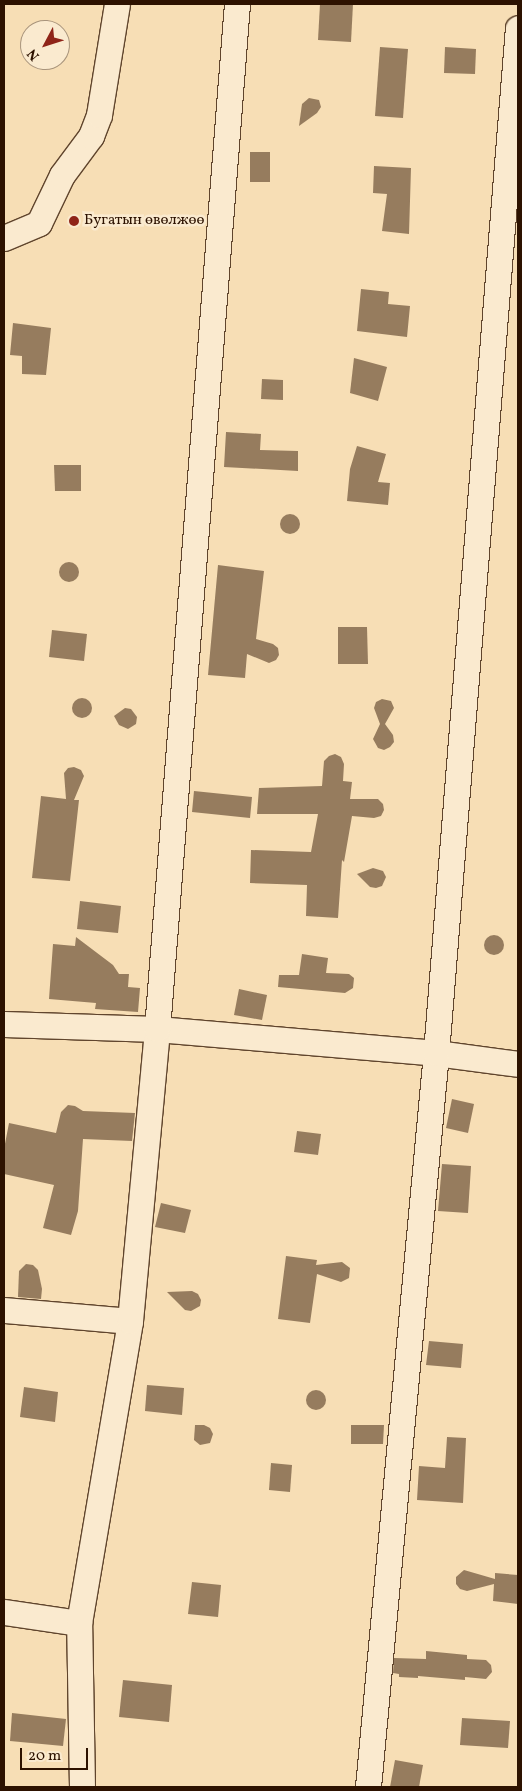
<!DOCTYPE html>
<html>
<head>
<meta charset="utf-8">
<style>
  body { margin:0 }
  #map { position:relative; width:522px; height:1791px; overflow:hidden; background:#f7deb5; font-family:Vollkorn,serif }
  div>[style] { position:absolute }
  .building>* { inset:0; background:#967c5e }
  .round { border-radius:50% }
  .roads { filter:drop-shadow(1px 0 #60452d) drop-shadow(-1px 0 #60452d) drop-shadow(0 1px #60452d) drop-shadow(0 -1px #60452d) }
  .street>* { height:25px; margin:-12.5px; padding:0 12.5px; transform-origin:12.5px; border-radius:12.5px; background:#faeacf }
  .dots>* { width:14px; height:14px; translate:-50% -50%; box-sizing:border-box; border:2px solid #faeacf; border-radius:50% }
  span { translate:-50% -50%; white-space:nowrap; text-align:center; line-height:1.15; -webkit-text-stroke:5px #faeacf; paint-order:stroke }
  .poi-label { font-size:15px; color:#2d1200 }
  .left { translate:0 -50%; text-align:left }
  .frame { position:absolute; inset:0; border:5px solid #2d1200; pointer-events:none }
  .north { position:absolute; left:20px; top:20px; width:50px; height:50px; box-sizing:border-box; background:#faeacf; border:1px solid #a8947c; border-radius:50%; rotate:230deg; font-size:14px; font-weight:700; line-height:20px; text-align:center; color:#2d1200 }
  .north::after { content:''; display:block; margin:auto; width:18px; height:22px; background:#8f2418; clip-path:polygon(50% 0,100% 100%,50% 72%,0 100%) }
  .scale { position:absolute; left:20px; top:1748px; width:68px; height:22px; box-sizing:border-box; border:2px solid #2d1200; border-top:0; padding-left:6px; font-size:15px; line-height:18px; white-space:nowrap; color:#2d1200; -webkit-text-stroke:4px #faeacf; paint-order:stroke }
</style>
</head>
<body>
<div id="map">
  <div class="building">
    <div style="clip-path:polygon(320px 4px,353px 4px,351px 42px,318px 40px)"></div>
    <div style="clip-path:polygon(380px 47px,408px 49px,403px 118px,375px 116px)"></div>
    <div style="clip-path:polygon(445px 47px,476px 49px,475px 74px,444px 73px)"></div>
    <div style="clip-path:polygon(309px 98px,319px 100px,321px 107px,317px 113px,299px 126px,302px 104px)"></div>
    <div style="clip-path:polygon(250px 152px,270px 152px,270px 182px,250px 182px)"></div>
    <div style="clip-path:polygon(374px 166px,411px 168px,409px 234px,382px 231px,387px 194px,373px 193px)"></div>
    <div style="clip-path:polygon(361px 289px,389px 292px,388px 304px,410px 306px,407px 337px,357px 331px)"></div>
    <div style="clip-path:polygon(13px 323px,51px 328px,46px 375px,22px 374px,22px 356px,10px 355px)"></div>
    <div style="clip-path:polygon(354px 358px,387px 367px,378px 401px,350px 393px)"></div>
    <div style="clip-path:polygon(262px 379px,283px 380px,283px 400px,261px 399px)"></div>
    <div style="clip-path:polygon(226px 432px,261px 434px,260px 450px,298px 451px,298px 471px,224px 467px)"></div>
    <div style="clip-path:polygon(357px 446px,386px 454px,378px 482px,390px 483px,388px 505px,347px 501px,350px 469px)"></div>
    <div style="clip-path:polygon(54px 465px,81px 465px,81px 491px,55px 491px)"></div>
    <div class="round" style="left:280px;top:514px;width:20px;height:20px"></div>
    <div class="round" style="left:59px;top:562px;width:20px;height:20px"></div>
    <div style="clip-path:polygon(218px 565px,264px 571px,256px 639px,273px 644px,278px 648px,279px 655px,276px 660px,269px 663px,247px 654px,245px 678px,208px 675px)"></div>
    <div style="clip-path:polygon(338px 627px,367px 627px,368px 664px,338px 664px)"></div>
    <div style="clip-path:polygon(52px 630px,87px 634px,84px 661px,49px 657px)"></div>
    <div class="round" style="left:72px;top:698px;width:20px;height:20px"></div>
    <div style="clip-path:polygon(382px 699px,391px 701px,394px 708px,385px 724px,393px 735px,394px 742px,390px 747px,384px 750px,378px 748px,373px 739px,380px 724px,374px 708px,376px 702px)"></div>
    <div style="clip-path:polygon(125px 708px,131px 709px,137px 717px,136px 724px,128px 729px,119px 725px,114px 716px)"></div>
    <div style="clip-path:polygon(335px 754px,341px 757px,344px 764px,343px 781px,352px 782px,350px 799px,378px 799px,383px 804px,384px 810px,381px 816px,374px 818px,352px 816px,344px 862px,342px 860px,338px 918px,306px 916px,307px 885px,250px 883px,251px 850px,311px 852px,318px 814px,257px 814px,259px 788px,322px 786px,324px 761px,329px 756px)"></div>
    <div style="clip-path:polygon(74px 767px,81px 770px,84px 776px,74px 800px,79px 800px,70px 881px,32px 878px,41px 796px,66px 799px,64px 773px,68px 768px)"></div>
    <div style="clip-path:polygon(194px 791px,252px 797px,250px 818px,192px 812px)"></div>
    <div style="clip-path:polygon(373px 868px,383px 871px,386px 877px,382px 886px,376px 888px,370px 887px,357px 874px)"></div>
    <div style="clip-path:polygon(80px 901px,121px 906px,118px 933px,77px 929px)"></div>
    <div class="round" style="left:484px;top:935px;width:20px;height:20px"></div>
    <div style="clip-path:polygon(76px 937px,113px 965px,119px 974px,129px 974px,128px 987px,140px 988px,138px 1012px,95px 1009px,96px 1003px,49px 999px,53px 944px,75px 946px)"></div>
    <div style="clip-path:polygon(302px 954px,328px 958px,326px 973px,349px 974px,354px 978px,353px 988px,345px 993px,278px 987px,279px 975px,299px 975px)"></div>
    <div style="clip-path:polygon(239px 989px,267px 995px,262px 1020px,234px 1015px)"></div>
    <div style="clip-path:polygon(452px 1099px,474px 1104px,468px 1133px,446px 1128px)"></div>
    <div style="clip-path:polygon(68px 1105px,75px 1106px,83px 1111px,135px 1113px,132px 1141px,83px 1139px,78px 1211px,71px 1235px,43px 1228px,54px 1185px,4px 1174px,4px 1149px,9px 1123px,56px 1133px,61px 1112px)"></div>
    <div style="clip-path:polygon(297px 1131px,321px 1134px,318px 1155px,294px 1152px)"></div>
    <div style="clip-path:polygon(442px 1164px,471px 1166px,468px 1213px,438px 1211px)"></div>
    <div style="clip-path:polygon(161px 1203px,191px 1210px,185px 1233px,155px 1227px)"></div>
    <div style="clip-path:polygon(286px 1256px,317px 1260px,316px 1265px,342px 1262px,350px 1268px,349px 1278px,341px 1282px,317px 1274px,310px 1323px,278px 1319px)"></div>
    <div style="clip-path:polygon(26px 1264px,33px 1265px,38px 1270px,42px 1289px,41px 1299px,18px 1297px,19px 1271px)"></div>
    <div style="clip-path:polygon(192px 1291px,198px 1294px,201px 1300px,200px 1306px,191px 1311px,185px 1310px,167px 1292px)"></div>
    <div style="clip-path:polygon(429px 1341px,463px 1344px,461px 1368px,426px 1365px)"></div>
    <div style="clip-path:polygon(147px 1385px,184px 1388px,182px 1415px,145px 1411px)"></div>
    <div style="clip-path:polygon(24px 1387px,58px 1392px,55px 1422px,20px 1417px)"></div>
    <div class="round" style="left:306px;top:1390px;width:20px;height:20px"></div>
    <div style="clip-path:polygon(195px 1425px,204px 1425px,210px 1428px,213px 1434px,210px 1443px,200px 1445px,194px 1440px)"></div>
    <div style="clip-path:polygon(351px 1425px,384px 1425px,383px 1444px,351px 1444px)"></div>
    <div style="clip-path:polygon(447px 1437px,466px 1438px,463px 1503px,417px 1500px,419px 1466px,445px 1468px)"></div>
    <div style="clip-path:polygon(271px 1463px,292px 1465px,290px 1492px,269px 1490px)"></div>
    <div style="clip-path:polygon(464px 1570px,495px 1579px,495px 1573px,518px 1575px,518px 1604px,493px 1601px,494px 1584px,467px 1591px,460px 1589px,456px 1584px,456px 1577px)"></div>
    <div style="clip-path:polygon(192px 1582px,221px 1585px,218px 1617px,188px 1614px)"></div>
    <div style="clip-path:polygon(426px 1651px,467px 1655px,467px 1659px,486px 1660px,491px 1665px,492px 1672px,486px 1679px,465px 1677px,465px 1680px,418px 1676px,418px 1678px,399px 1677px,399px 1674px,393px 1673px,394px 1658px,426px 1659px)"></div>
    <div style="clip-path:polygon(123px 1680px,172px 1685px,169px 1722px,119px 1717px)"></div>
    <div style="clip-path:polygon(12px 1713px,66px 1719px,63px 1746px,10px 1741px)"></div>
    <div style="clip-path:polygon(462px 1718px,510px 1721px,508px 1748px,460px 1745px)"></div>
    <div style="clip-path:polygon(395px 1760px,423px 1765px,419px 1787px,390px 1787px)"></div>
  </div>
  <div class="roads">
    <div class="street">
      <div style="left:4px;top:238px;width:38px;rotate:-23deg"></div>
      <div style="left:39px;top:223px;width:53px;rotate:-64.4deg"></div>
      <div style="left:62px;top:175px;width:49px;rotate:-53.4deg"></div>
      <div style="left:91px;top:136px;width:22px;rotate:-69deg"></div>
      <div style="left:99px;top:115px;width:112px;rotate:-80.8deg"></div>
      <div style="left:4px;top:1024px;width:153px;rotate:1.9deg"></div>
      <div style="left:157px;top:1029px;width:280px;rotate:4.9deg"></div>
      <div style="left:436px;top:1053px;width:83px;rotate:7.6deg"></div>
      <div style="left:4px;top:1310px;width:126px;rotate:5deg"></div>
      <div style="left:4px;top:1612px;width:76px;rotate:8.3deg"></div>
      <div style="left:82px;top:1787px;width:164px;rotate:-91deg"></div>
      <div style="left:79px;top:1623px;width:306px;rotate:-80.4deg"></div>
      <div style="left:130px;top:1321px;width:293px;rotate:-84.7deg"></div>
      <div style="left:157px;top:1029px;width:1028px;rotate:-85.54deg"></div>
      <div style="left:368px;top:1787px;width:737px;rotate:-84.71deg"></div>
      <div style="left:436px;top:1053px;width:1028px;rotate:-85.43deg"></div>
    </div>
  </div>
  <div class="dots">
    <div style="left:74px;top:221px;background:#8f2418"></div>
  </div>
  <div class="poi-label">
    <span class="left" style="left:84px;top:221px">Бугатын өвөлжөө</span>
  </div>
  <div class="frame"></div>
  <div class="north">N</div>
  <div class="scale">20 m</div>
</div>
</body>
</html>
